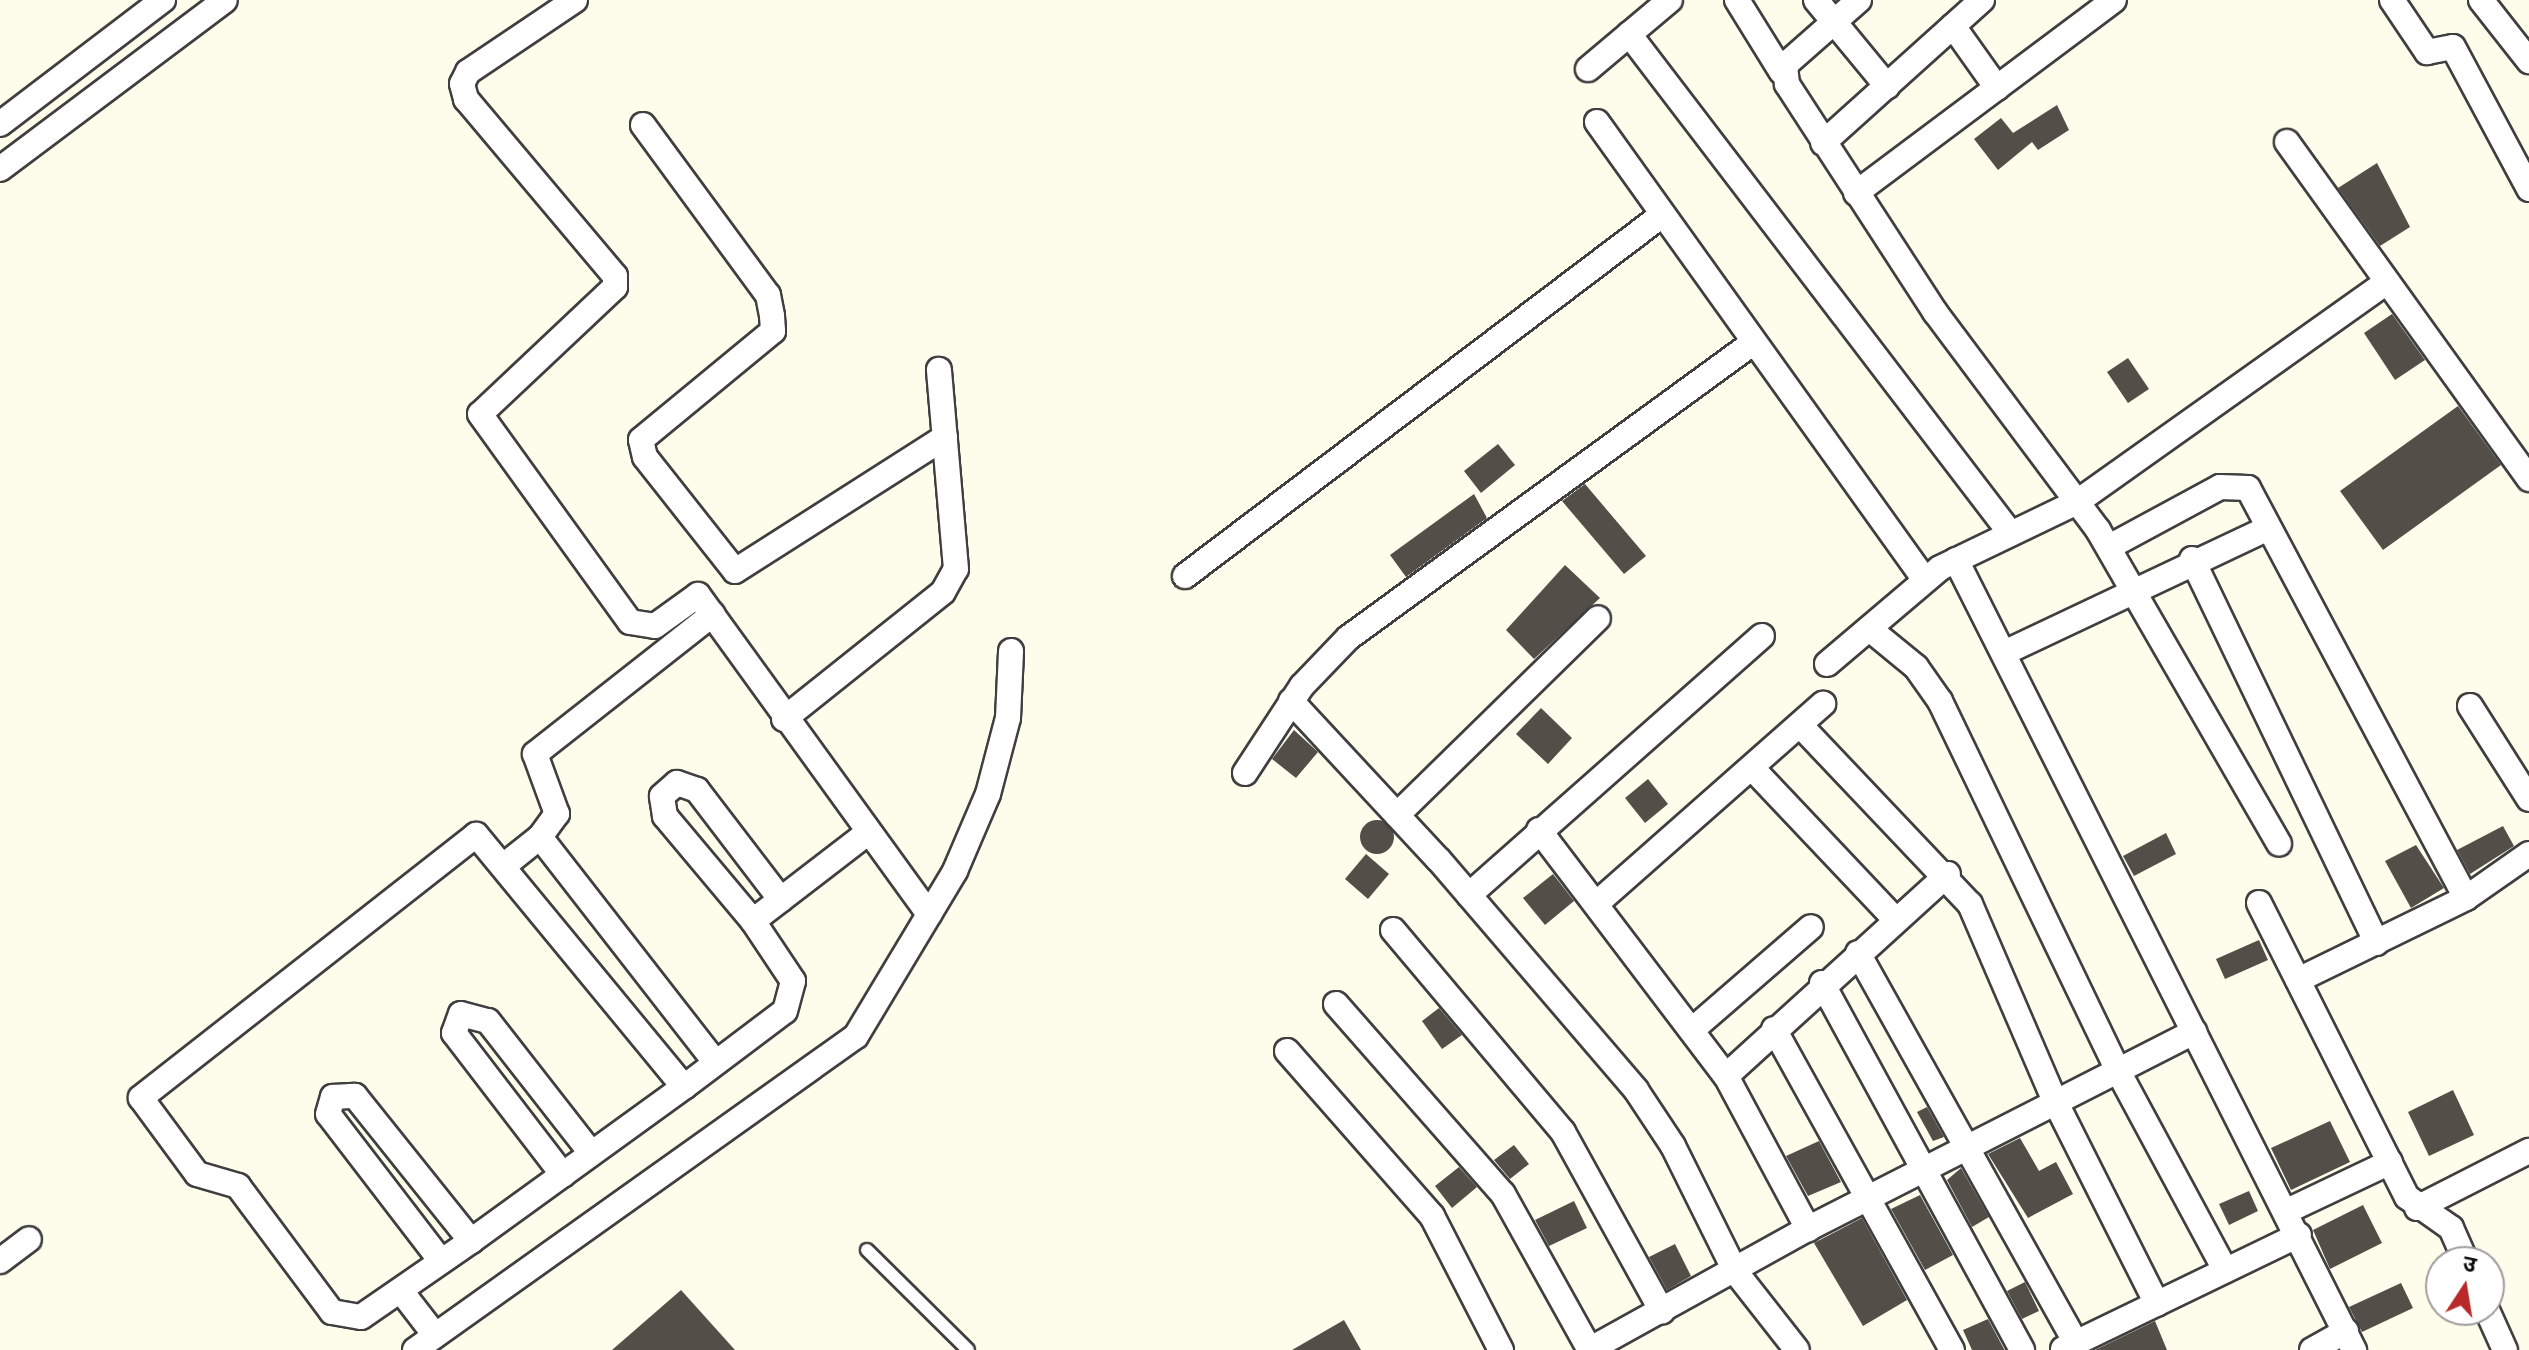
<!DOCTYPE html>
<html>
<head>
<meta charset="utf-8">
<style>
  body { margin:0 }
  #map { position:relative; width:2529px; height:1350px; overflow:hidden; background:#fefceb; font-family:Bitter,"Noto Sans Devanagari",serif }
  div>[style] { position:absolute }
  .building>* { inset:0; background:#544e49 }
  .round { border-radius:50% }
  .roads { filter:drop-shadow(2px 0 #3f3f3f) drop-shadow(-2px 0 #3f3f3f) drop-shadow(0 2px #3f3f3f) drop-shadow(0 -2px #3f3f3f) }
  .service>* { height:12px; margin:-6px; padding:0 6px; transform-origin:6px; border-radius:6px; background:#fff }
  .minor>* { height:24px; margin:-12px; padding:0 12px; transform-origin:12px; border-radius:12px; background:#fff }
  span { translate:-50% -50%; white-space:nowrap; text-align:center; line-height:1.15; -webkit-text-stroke:8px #fff; paint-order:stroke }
  .north { position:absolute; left:2425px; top:1246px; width:80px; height:80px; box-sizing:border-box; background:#fff; border:2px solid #9e9e9e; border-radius:50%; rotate:12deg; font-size:22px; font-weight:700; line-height:32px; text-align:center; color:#0c0c0c }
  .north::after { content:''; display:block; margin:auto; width:28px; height:36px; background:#b72a29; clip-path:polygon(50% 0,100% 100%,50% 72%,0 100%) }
</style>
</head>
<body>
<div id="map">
  <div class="building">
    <div style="clip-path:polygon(2057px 105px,2069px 130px,2038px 150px,2032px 142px,1998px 170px,1974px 139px,2001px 118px,2013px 133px)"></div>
    <div style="clip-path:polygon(2377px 163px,2410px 227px,2380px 246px,2338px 188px)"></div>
    <div style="clip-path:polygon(2392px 314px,2425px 360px,2395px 380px,2364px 333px)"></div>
    <div style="clip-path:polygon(2128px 358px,2149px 389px,2128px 403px,2107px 372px)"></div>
    <div style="clip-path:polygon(2458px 406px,2501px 465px,2383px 550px,2340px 491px)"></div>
    <div style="clip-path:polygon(1498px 444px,1515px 465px,1481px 493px,1464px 471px)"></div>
    <div style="clip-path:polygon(1585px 484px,1646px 556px,1624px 574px,1562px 501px)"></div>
    <div style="clip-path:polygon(1474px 494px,1487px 518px,1406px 577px,1390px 555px)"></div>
    <div style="clip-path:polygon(1565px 565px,1600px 598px,1534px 659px,1506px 630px)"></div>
    <div style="clip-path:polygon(1541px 708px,1572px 738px,1548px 764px,1516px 734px)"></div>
    <div style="clip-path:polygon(1294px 730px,1318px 752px,1296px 778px,1272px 759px)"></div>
    <div style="clip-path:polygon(1648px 779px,1668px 804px,1645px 823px,1625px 798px)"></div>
    <div class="round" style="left:1360px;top:820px;width:34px;height:34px"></div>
    <div style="clip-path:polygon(2503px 826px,2514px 846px,2470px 874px,2457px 850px)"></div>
    <div style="clip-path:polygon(2166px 833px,2176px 854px,2134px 876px,2123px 856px)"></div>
    <div style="clip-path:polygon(2416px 845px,2444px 888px,2411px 908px,2385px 861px)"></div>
    <div style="clip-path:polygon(1366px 854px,1389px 874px,1368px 899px,1345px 879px)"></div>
    <div style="clip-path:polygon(1553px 874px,1574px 901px,1545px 925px,1523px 898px)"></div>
    <div style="clip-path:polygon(2259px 940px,2268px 960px,2225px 979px,2216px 959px)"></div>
    <div style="clip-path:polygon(1439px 1008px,1462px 1035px,1442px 1049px,1422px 1021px)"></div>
    <div style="clip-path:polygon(2453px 1090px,2474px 1135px,2429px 1156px,2408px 1112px)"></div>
    <div style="clip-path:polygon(1927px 1107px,1944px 1137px,1933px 1141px,1917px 1112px)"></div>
    <div style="clip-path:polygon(2330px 1121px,2350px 1162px,2291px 1190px,2271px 1148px)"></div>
    <div style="clip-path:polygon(2020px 1138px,2039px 1171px,2056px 1162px,2073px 1194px,2028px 1218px,1988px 1154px)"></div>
    <div style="clip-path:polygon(1819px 1141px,1841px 1182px,1808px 1196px,1786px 1156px)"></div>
    <div style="clip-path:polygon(1514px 1145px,1529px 1164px,1510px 1179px,1494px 1160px)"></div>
    <div style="clip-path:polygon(1459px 1167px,1477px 1187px,1452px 1208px,1435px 1186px)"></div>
    <div style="clip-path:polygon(1961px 1168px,1989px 1217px,1972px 1227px,1947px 1180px)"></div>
    <div style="clip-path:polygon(2249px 1191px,2258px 1211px,2229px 1225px,2219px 1204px)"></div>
    <div style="clip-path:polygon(1920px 1195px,1953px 1255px,1925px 1270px,1891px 1209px)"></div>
    <div style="clip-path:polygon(1574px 1201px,1587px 1228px,1549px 1246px,1535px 1220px)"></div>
    <div style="clip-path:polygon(2363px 1205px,2382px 1243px,2330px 1269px,2313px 1230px)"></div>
    <div style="clip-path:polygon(1862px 1218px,1907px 1300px,1863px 1326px,1814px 1243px)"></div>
    <div style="clip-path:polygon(1675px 1244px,1691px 1276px,1667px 1290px,1649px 1257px)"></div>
    <div style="clip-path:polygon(2025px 1282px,2039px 1311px,2022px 1319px,2007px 1291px)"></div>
    <div style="clip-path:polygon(2401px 1283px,2413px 1308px,2362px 1332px,2349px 1307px)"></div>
    <div style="clip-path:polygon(681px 1290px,735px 1350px,612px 1350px)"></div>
    <div style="clip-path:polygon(1988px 1319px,2004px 1349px,2005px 1350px,1972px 1350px,1963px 1330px)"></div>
    <div style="clip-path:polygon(1344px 1320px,1361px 1350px,1292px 1350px)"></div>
    <div style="clip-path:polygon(2155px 1321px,2167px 1350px,2095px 1350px)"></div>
  </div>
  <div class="roads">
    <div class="service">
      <div style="left:867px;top:1250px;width:142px;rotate:44.7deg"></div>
    </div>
    <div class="minor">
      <div style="left:575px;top:0;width:129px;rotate:146.1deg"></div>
      <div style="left:468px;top:72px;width:13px;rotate:117deg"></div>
      <div style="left:462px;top:84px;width:16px;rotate:75deg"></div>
      <div style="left:466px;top:99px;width:231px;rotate:49.9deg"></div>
      <div style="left:615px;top:276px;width:11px;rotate:90deg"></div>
      <div style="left:615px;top:287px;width:185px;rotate:136.7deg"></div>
      <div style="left:480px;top:414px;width:256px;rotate:54.2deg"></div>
      <div style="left:630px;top:622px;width:25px;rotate:9deg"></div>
      <div style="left:655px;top:626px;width:53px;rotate:-35.8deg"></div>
      <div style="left:698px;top:595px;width:394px;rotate:54.1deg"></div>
      <div style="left:1737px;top:0;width:84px;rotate:58.2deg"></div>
      <div style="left:1816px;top:0;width:112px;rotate:50.5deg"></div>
      <div style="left:1859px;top:0;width:98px;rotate:138.7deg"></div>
      <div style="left:1785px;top:65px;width:19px;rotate:84deg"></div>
      <div style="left:1787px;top:84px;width:272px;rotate:57deg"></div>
      <div style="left:1935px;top:312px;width:272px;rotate:53.2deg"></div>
      <div style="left:2098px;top:530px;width:362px;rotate:60deg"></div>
      <div style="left:2392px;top:0;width:63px;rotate:56.1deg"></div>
      <div style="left:2427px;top:52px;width:26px;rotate:-11deg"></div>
      <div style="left:2453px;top:47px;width:161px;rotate:61.8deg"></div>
      <div style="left:2481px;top:0;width:78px;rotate:51.8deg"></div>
      <div style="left:1953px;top:26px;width:76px;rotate:54.6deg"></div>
      <div style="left:1629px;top:34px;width:629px;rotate:52.62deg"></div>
      <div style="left:1588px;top:69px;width:107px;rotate:-40.1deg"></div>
      <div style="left:1597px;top:122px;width:563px;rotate:54.39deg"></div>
      <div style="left:0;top:124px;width:205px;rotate:-37.3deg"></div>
      <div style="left:643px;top:125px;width:211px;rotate:53.7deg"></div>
      <div style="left:768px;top:295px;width:21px;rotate:79deg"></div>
      <div style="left:772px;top:316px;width:15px;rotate:86deg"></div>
      <div style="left:773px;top:331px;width:171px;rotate:140.5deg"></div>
      <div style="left:641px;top:440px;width:17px;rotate:77deg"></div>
      <div style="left:645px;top:457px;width:145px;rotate:51.7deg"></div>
      <div style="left:735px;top:571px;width:249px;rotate:-32.5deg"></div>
      <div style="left:2287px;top:142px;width:415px;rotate:54.3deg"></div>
      <div style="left:1823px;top:143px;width:214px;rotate:-42deg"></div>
      <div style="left:0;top:169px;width:281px;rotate:-36.9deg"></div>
      <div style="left:1856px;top:193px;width:322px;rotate:-36.8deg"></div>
      <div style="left:2109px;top:547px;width:126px;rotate:-28.4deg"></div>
      <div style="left:2220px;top:487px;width:28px;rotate:2deg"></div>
      <div style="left:2248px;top:488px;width:464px;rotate:62deg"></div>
      <div style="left:2192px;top:559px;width:426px;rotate:64.3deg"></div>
      <div style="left:1956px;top:560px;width:885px;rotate:63.26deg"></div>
      <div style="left:1185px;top:576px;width:598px;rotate:-37.12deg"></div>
      <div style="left:1872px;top:631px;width:57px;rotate:39.3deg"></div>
      <div style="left:1916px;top:667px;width:42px;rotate:54.8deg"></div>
      <div style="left:1940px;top:701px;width:411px;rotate:64.3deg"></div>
      <div style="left:2118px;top:1071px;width:226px;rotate:61.7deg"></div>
      <div style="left:2006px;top:652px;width:290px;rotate:-25.3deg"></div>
      <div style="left:1827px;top:664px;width:148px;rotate:-40.3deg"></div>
      <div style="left:1940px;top:568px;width:152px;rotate:-25.7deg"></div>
      <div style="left:2077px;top:502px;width:380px;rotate:-35.4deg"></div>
      <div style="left:1291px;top:701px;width:217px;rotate:47.1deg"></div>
      <div style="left:1439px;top:860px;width:303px;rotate:49.4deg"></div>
      <div style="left:1636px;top:1090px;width:67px;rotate:56.5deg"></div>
      <div style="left:1673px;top:1146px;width:140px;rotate:63.6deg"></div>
      <div style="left:1735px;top:1271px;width:100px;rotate:51.9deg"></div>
      <div style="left:2470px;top:706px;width:110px;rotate:57.6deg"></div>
      <div style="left:784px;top:719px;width:203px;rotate:-38.6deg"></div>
      <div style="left:943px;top:592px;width:26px;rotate:-61deg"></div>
      <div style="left:956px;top:569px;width:200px;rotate:-94.9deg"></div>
      <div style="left:1800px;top:725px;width:247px;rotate:46.5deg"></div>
      <div style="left:1970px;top:904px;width:215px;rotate:66.7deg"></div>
      <div style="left:2055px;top:1101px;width:227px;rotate:63.3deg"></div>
      <div style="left:1753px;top:769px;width:208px;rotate:46.6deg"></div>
      <div style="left:1245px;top:773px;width:104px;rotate:-56.8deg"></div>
      <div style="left:1302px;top:686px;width:66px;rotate:-46.2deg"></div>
      <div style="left:1348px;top:638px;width:502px;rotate:-36.09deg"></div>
      <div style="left:1397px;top:815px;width:281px;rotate:-44.4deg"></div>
      <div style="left:1539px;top:830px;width:309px;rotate:52.8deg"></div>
      <div style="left:1726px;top:1076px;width:174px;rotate:61.8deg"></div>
      <div style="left:540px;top:837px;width:29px;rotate:-54deg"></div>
      <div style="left:557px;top:814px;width:64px;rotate:-110.1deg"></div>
      <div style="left:535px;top:754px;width:226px;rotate:-38.2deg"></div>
      <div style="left:506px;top:864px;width:43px;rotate:-38.5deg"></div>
      <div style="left:540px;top:837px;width:285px;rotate:52.1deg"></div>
      <div style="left:1469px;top:895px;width:391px;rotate:-41.5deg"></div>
      <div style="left:2259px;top:903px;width:329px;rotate:63.3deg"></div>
      <div style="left:2407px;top:1197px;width:54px;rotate:35.2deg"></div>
      <div style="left:2451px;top:1228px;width:37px;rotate:66deg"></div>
      <div style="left:1596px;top:904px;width:303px;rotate:-41.4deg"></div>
      <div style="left:753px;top:921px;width:137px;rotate:-130deg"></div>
      <div style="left:665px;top:816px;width:20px;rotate:-99deg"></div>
      <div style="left:662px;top:796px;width:20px;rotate:-41deg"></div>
      <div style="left:677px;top:783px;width:21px;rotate:19deg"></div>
      <div style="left:697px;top:790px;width:138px;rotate:52.6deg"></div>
      <div style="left:1393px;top:930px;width:264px;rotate:49.9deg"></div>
      <div style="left:1563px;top:1132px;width:205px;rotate:61.1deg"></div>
      <div style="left:1858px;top:953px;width:447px;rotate:60.8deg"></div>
      <div style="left:2298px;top:980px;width:187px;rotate:-26deg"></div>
      <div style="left:2466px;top:898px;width:77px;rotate:-34.9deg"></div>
      <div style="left:1822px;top:983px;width:418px;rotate:61.4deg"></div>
      <div style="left:1336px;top:1004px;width:253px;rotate:48.7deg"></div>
      <div style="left:1503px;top:1194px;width:179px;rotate:60.9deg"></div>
      <div style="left:1774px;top:1029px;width:367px;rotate:61deg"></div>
      <div style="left:1692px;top:1030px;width:157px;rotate:-40.9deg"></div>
      <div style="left:1287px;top:1051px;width:220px;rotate:48.7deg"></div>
      <div style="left:1432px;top:1216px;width:151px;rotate:62.8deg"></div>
      <div style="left:1726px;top:1076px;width:300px;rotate:-42.3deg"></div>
      <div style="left:684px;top:1087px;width:327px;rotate:-129.5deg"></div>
      <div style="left:476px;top:835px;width:426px;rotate:141.9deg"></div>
      <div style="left:141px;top:1098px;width:94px;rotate:53.6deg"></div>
      <div style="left:197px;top:1174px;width:43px;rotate:16.3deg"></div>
      <div style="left:238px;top:1186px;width:157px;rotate:53.3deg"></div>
      <div style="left:332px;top:1312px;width:29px;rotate:10deg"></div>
      <div style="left:361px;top:1317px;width:134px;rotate:-34.6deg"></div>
      <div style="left:471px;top:1241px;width:263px;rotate:-35.9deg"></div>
      <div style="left:684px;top:1087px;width:126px;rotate:-37deg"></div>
      <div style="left:785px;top:1011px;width:31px;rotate:-75deg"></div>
      <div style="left:793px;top:981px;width:72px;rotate:-123.7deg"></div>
      <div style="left:753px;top:921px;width:143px;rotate:-37.6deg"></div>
      <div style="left:563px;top:1175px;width:179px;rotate:-127.5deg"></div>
      <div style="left:454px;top:1033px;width:20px;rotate:-70deg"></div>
      <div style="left:461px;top:1014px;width:28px;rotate:15deg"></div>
      <div style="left:488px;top:1021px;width:167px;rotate:52deg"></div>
      <div style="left:2417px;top:1208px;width:126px;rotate:-27deg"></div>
      <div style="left:2287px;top:1211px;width:114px;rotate:-25.4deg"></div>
      <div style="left:0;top:1261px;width:36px;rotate:-37deg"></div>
      <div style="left:441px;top:1261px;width:185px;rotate:-127.5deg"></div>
      <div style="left:328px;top:1114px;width:18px;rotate:-74deg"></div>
      <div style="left:333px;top:1097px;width:22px;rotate:-3deg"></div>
      <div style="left:355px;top:1096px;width:186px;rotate:51.3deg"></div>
      <div style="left:401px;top:1291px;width:56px;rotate:52.3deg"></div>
      <div style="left:2487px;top:1310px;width:44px;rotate:65.8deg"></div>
      <div style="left:2063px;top:1349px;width:262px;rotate:-25.8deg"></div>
      <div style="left:415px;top:1350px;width:541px;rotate:-35.45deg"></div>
      <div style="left:856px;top:1036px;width:192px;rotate:-59deg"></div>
      <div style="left:955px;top:871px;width:84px;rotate:-66.8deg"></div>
      <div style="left:988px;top:794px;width:79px;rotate:-75.3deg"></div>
      <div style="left:1008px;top:718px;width:67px;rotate:-87.4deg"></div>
      <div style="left:1589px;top:1350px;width:256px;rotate:-29deg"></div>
      <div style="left:1813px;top:1226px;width:428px;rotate:-27deg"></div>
      <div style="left:2312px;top:1350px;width:39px;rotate:-29deg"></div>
    </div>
  </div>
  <div class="north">उ</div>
</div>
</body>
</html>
